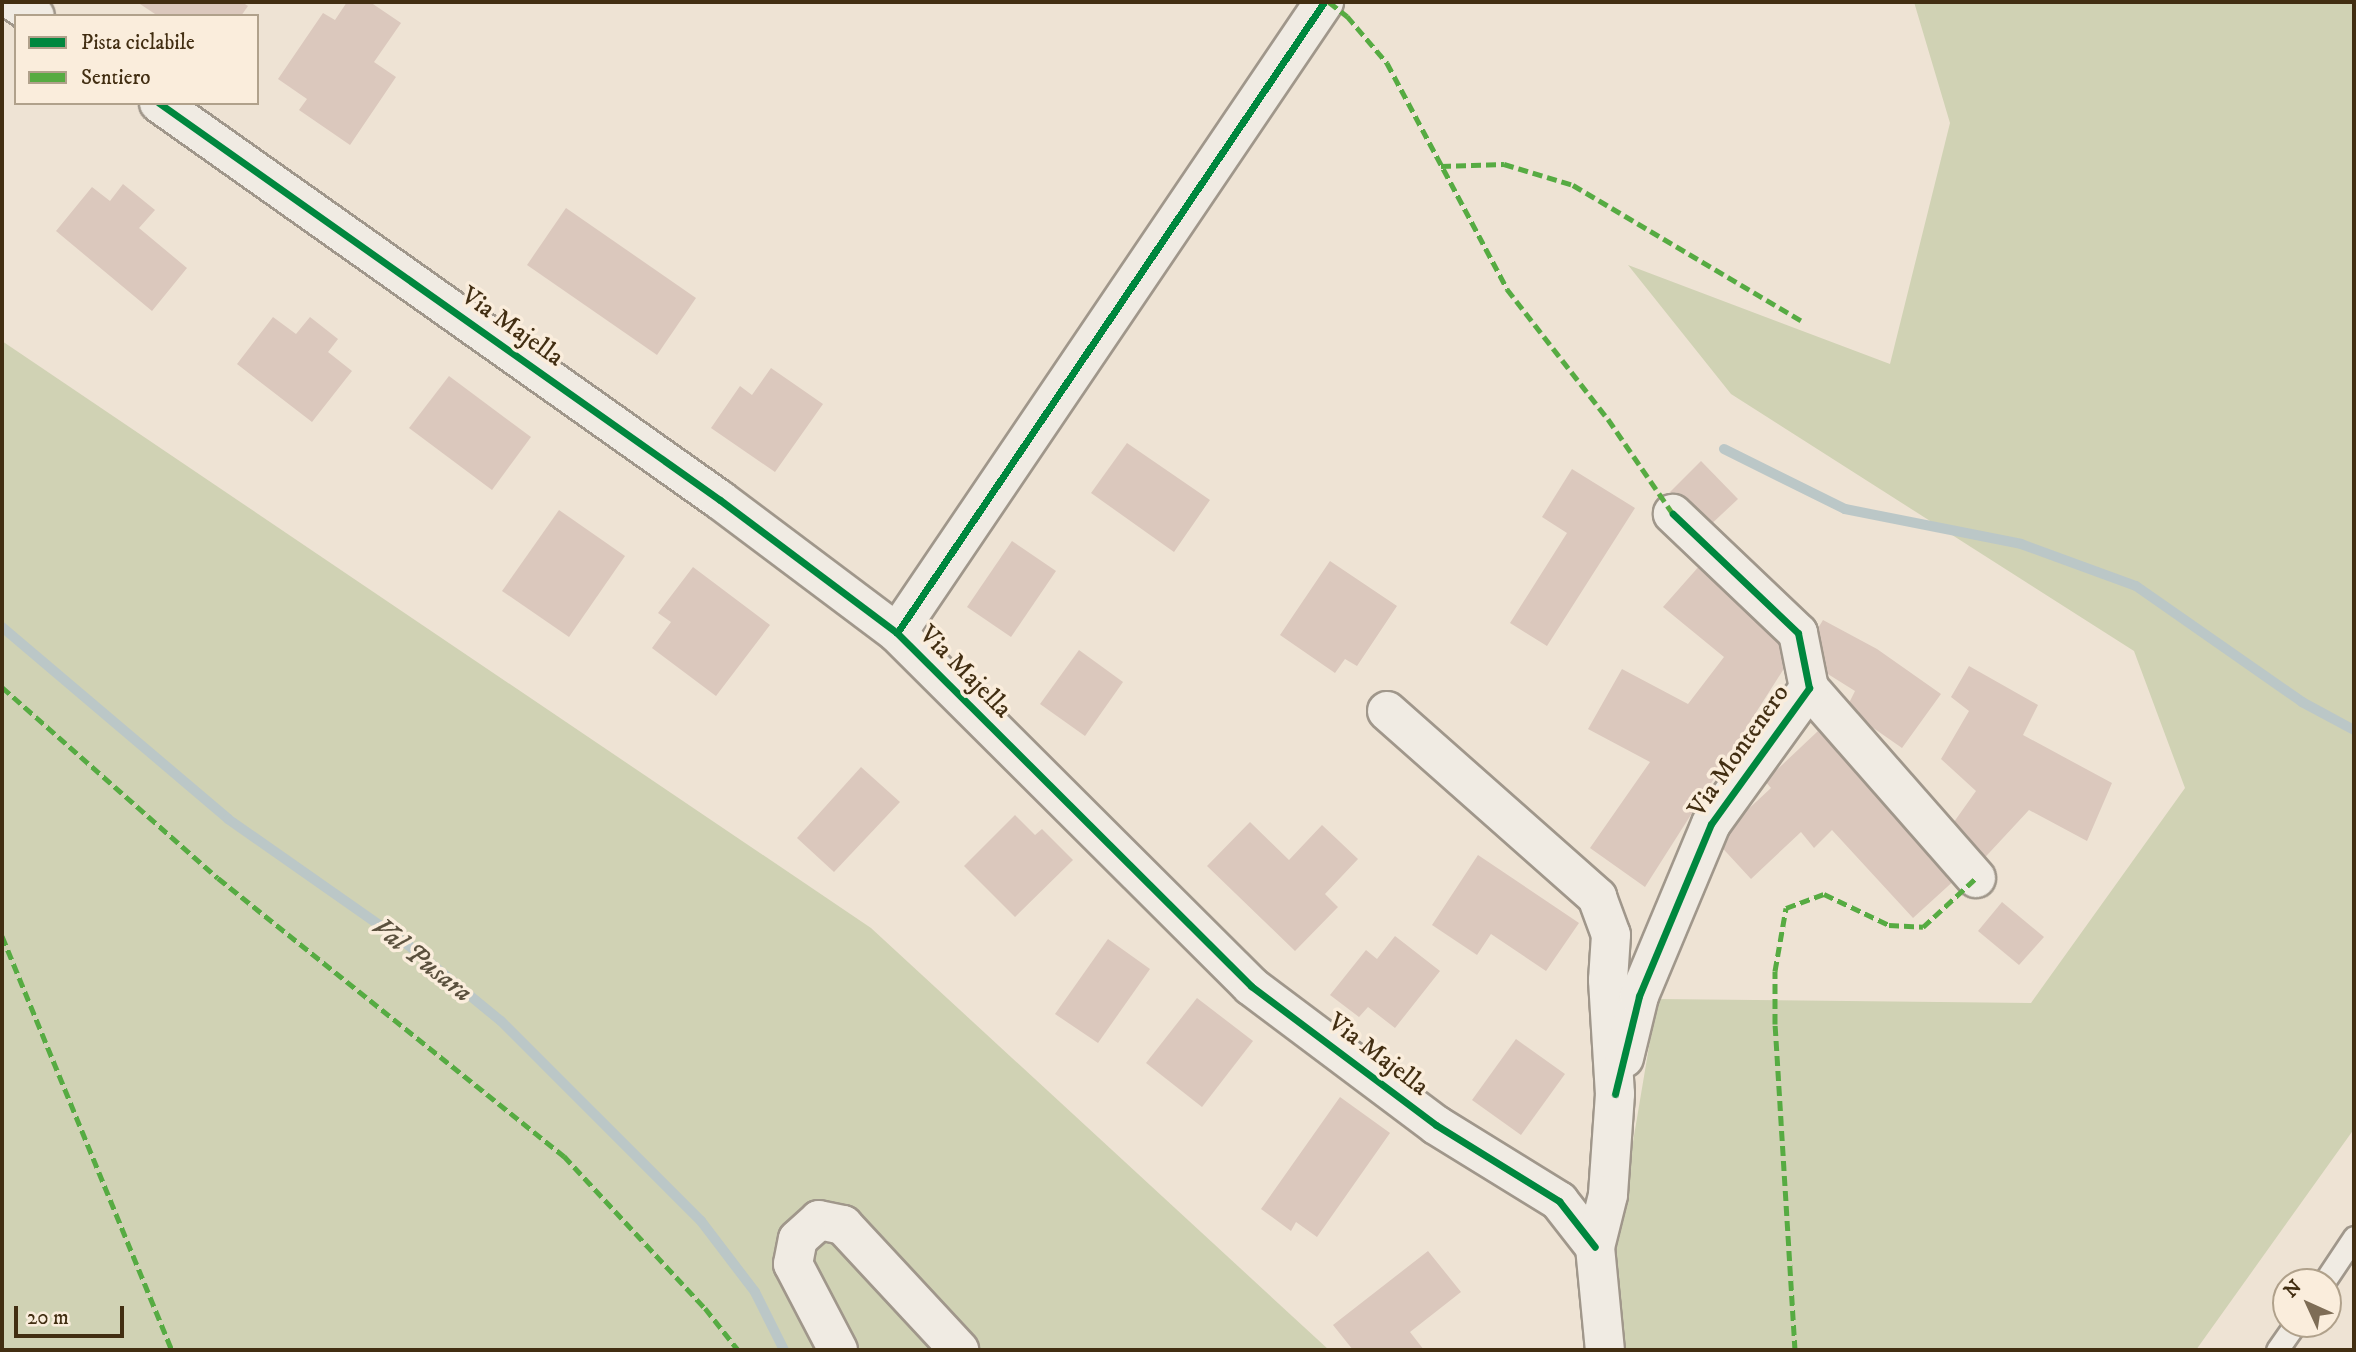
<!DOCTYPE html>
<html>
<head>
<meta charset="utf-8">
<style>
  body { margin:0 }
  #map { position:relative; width:2356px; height:1352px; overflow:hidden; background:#eee3d4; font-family:"IM FELL DW Pica",serif }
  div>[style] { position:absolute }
  .green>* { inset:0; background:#d0d2b4 }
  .stream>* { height:10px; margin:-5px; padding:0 5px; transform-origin:5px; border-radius:5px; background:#bbc7c7 }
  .building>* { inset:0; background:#dbc8bd }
  .roads { filter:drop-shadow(2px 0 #a0978b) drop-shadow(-2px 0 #a0978b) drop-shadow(0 2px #a0978b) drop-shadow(0 -2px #a0978b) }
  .service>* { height:21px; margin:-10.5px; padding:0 10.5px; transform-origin:10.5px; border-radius:10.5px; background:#f0ebe3 }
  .minor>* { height:38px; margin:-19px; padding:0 19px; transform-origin:19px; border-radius:19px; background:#f0ebe3 }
  .quiet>* { height:5px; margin-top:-2.5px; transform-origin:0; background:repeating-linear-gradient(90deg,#56ab42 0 10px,transparent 0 15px) }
  .cycleway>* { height:7px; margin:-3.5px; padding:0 3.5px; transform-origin:3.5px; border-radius:3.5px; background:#00873e }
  span { translate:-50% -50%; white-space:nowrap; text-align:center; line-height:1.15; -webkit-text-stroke:7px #faeddc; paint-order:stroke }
  .street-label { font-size:26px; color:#422e12 }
  .water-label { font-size:28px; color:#5b513e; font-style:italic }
  .frame { position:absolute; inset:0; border:4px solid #422e12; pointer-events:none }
  .legend { position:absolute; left:14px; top:14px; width:245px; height:91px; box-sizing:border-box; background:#faeddc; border:2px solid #b0a18b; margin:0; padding:9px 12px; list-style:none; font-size:21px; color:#422e12 }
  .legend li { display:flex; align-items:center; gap:14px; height:35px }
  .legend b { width:35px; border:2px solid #b0a18b }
  .north { position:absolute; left:2272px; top:1268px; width:70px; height:70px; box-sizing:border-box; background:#faeddc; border:2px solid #b0a18b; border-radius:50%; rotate:315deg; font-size:19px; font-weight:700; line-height:28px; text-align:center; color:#422e12 }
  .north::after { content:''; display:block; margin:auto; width:24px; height:32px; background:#7e6d56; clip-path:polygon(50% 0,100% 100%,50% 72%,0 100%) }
  .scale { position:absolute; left:14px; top:1306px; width:110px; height:32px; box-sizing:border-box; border:4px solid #422e12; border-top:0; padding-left:9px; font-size:21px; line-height:24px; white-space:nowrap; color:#422e12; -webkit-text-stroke:5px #faeddc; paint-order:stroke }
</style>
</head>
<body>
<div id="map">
  <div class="green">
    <div style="clip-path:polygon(1914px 2px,2354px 2px,2354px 1129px,2196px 1350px,1598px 1350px,1657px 999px,2031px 1003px,2185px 788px,2134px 651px,1731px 394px,1628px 265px,1890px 364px,1950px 123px)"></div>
    <div style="clip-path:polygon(2px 341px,871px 928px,1329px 1350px,2px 1350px)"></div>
  </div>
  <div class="stream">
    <div style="left:1724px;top:449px;width:135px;rotate:26.4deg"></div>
    <div style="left:1845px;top:509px;width:179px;rotate:11.2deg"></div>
    <div style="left:2021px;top:544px;width:122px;rotate:20.1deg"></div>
    <div style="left:2136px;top:586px;width:203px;rotate:34.9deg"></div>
    <div style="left:2302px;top:702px;width:59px;rotate:28.3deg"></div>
    <div style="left:2px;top:627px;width:297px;rotate:40.3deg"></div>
    <div style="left:228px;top:819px;width:225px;rotate:35deg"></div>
    <div style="left:412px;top:948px;width:115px;rotate:39.4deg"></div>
    <div style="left:501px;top:1021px;width:283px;rotate:45deg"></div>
    <div style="left:701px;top:1221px;width:89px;rotate:52.7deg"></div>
    <div style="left:755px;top:1292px;width:65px;rotate:63.4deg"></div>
  </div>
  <div class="building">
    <div style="clip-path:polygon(137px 2px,242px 2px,248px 6px,241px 16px,158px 16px)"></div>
    <div style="clip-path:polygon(347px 2px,370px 2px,401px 23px,374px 62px,396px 77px,350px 145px,299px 110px,307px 99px,278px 79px,323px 13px,335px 20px)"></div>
    <div style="clip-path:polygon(123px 184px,155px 210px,139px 228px,187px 268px,152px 311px,56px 231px,92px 187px,110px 201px)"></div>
    <div style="clip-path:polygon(566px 208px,696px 298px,657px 355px,527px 265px)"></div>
    <div style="clip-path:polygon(273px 317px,296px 334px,310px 317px,338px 339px,328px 352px,352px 371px,312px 422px,237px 364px)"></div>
    <div style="clip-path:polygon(771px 368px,823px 404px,775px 472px,711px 428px,740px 386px,752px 395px)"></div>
    <div style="clip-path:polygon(449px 376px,531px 437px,492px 490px,409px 428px)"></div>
    <div style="clip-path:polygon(1127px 443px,1210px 500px,1174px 552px,1091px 493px)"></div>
    <div style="clip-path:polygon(1701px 461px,1738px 499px,1706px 529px,1670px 492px)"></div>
    <div style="clip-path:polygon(1572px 469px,1635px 508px,1547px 646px,1510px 623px,1567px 533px,1542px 517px)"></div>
    <div style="clip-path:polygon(559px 510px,625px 556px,569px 637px,502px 591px)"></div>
    <div style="clip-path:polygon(1012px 541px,1056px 571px,1011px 637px,967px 607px)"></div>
    <div style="clip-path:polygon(1330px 561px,1397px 606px,1357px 666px,1345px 659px,1335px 673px,1280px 635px)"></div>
    <div style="clip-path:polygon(1701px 564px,1797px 648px,1645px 887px,1590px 848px,1650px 762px,1588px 729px,1622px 669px,1688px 704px,1724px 657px,1663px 607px)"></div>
    <div style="clip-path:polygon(693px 567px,770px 625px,716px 696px,652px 648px,671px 622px,658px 613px)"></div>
    <div style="clip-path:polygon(1823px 620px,1877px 649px,1941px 694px,1902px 748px,1846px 709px,1855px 691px,1815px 666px,1807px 646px)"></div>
    <div style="clip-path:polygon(1079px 650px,1123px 682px,1085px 736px,1040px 704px)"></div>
    <div style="clip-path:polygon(1969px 666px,2038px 705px,2023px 735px,2112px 783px,2087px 841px,2029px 810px,1977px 866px,1944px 836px,1976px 791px,1941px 759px,1969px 711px,1951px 697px)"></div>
    <div style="clip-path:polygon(1818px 731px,1958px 877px,1913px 918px,1832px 830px,1814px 848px,1801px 832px,1751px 879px,1715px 840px,1771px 788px,1765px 781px)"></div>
    <div style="clip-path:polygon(861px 767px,900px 802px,834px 872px,797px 838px)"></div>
    <div style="clip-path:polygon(1015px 815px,1035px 835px,1042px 829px,1073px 860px,1015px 917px,964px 866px)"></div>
    <div style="clip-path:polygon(1250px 822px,1289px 860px,1322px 825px,1358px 859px,1325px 894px,1338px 907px,1295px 951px,1207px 866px)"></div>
    <div style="clip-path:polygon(1478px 855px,1579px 923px,1546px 971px,1491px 934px,1477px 955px,1432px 925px)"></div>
    <div style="clip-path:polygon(2002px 902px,2044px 937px,2019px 965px,1978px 931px)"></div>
    <div style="clip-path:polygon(1395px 936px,1440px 971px,1395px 1028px,1368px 1007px,1359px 1017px,1330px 995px,1366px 950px,1377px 959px)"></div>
    <div style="clip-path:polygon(1108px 939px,1150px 969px,1098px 1043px,1055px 1014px)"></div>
    <div style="clip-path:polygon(1197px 998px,1253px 1041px,1202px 1107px,1146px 1063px)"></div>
    <div style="clip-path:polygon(1516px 1039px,1565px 1074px,1521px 1135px,1472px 1100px)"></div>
    <div style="clip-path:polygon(1340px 1097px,1390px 1133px,1317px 1237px,1296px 1222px,1291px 1231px,1261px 1209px)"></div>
    <div style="clip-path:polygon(1428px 1251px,1461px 1292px,1410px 1332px,1424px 1350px,1353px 1350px,1333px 1325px)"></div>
  </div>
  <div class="roads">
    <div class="service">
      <div style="left:2324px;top:1282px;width:54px;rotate:-56.3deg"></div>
      <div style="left:2277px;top:1350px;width:32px;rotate:-55deg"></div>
    </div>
    <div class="minor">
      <div style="left:15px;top:2px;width:24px;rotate:35deg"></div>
      <div style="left:159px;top:103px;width:687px;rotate:35.29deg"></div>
      <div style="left:720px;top:500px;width:221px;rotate:36.9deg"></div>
      <div style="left:897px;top:633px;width:500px;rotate:44.9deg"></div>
      <div style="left:1251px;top:986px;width:231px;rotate:36.9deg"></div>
      <div style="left:1436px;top:1125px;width:145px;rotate:31.7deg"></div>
      <div style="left:1559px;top:1201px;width:58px;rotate:52deg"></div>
      <div style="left:897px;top:633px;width:762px;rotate:-55.91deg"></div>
      <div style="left:1809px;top:688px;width:253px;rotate:48.7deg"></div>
      <div style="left:1387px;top:711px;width:281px;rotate:41.5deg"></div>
      <div style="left:1597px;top:897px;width:40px;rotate:69.8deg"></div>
      <div style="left:1611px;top:935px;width:45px;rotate:93.8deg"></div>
      <div style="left:1608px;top:980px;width:114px;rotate:86.5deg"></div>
      <div style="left:1615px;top:1094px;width:101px;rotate:94deg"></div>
      <div style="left:1608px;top:1195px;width:54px;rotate:104deg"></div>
      <div style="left:1595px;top:1247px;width:103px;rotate:84.5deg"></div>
      <div style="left:1624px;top:1058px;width:64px;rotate:-76.4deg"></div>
      <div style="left:1639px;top:996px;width:186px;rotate:-67.3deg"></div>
      <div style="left:1711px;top:824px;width:168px;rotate:-54.2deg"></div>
      <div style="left:1809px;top:688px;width:56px;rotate:-101.3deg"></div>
      <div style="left:1798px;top:633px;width:173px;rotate:-136.4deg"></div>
      <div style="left:838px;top:1350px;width:97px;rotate:-117.6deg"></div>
      <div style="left:793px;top:1264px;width:25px;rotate:-79deg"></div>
      <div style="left:798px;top:1239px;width:28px;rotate:-42deg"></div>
      <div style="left:819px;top:1220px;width:25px;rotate:12deg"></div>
      <div style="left:843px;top:1225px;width:171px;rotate:47.1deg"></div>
    </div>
  </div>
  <div class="quiet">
    <div style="left:1329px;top:2px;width:23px;rotate:38deg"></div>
    <div style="left:1347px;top:16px;width:62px;rotate:49.6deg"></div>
    <div style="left:1387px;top:63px;width:256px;rotate:62deg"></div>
    <div style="left:1507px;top:289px;width:165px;rotate:52.2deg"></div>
    <div style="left:1608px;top:419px;width:115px;rotate:55.6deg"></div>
    <div style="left:1441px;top:166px;width:63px;rotate:-1.8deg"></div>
    <div style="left:1504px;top:164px;width:72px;rotate:16.9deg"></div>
    <div style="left:1573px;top:185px;width:266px;rotate:30.7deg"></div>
    <div style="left:2px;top:687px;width:288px;rotate:41.5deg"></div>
    <div style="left:218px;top:878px;width:444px;rotate:38.8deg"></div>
    <div style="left:564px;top:1156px;width:207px;rotate:47.2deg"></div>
    <div style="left:705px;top:1308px;width:53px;rotate:51.8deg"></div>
    <div style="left:2px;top:936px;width:448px;rotate:67.7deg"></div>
    <div style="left:1795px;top:1350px;width:327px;rotate:-93.5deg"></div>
    <div style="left:1775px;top:1024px;width:53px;rotate:-90deg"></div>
    <div style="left:1775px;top:971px;width:64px;rotate:-80.1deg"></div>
    <div style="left:1786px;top:908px;width:40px;rotate:-20.2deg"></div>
    <div style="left:1824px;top:894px;width:72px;rotate:25.5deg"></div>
    <div style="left:1889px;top:925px;width:34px;rotate:3deg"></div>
    <div style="left:1923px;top:927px;width:72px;rotate:-42.8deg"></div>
  </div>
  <div class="cycleway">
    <div style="left:159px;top:103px;width:687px;rotate:35.29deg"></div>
    <div style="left:720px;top:500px;width:221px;rotate:36.9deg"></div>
    <div style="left:897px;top:633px;width:500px;rotate:44.9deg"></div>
    <div style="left:1251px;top:986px;width:231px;rotate:36.9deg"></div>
    <div style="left:1436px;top:1125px;width:145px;rotate:31.7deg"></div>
    <div style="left:1559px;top:1201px;width:58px;rotate:52deg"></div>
    <div style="left:897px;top:633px;width:762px;rotate:-55.91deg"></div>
    <div style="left:1615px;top:1094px;width:101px;rotate:-76.2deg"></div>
    <div style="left:1639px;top:996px;width:186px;rotate:-67.3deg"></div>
    <div style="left:1711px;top:824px;width:168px;rotate:-54.2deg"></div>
    <div style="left:1809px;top:688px;width:56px;rotate:-101.3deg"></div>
    <div style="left:1798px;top:633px;width:173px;rotate:-136.4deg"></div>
  </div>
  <div class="street-label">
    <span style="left:512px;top:327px;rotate:35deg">Via Majella</span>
    <span style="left:965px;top:672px;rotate:45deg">Via Majella</span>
    <span style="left:1739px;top:751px;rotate:-55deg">Via Montenero</span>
    <span style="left:1378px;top:1055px;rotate:37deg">Via Majella</span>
  </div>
  <div class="water-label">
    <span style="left:422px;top:960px;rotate:38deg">Val Pusara</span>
  </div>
  <div class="frame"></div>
  <ul class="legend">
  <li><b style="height:9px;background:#00873e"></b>Pista ciclabile</li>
  <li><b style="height:9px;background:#56ab42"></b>Sentiero</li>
  </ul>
  <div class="north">N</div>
  <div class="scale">20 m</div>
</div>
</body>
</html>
